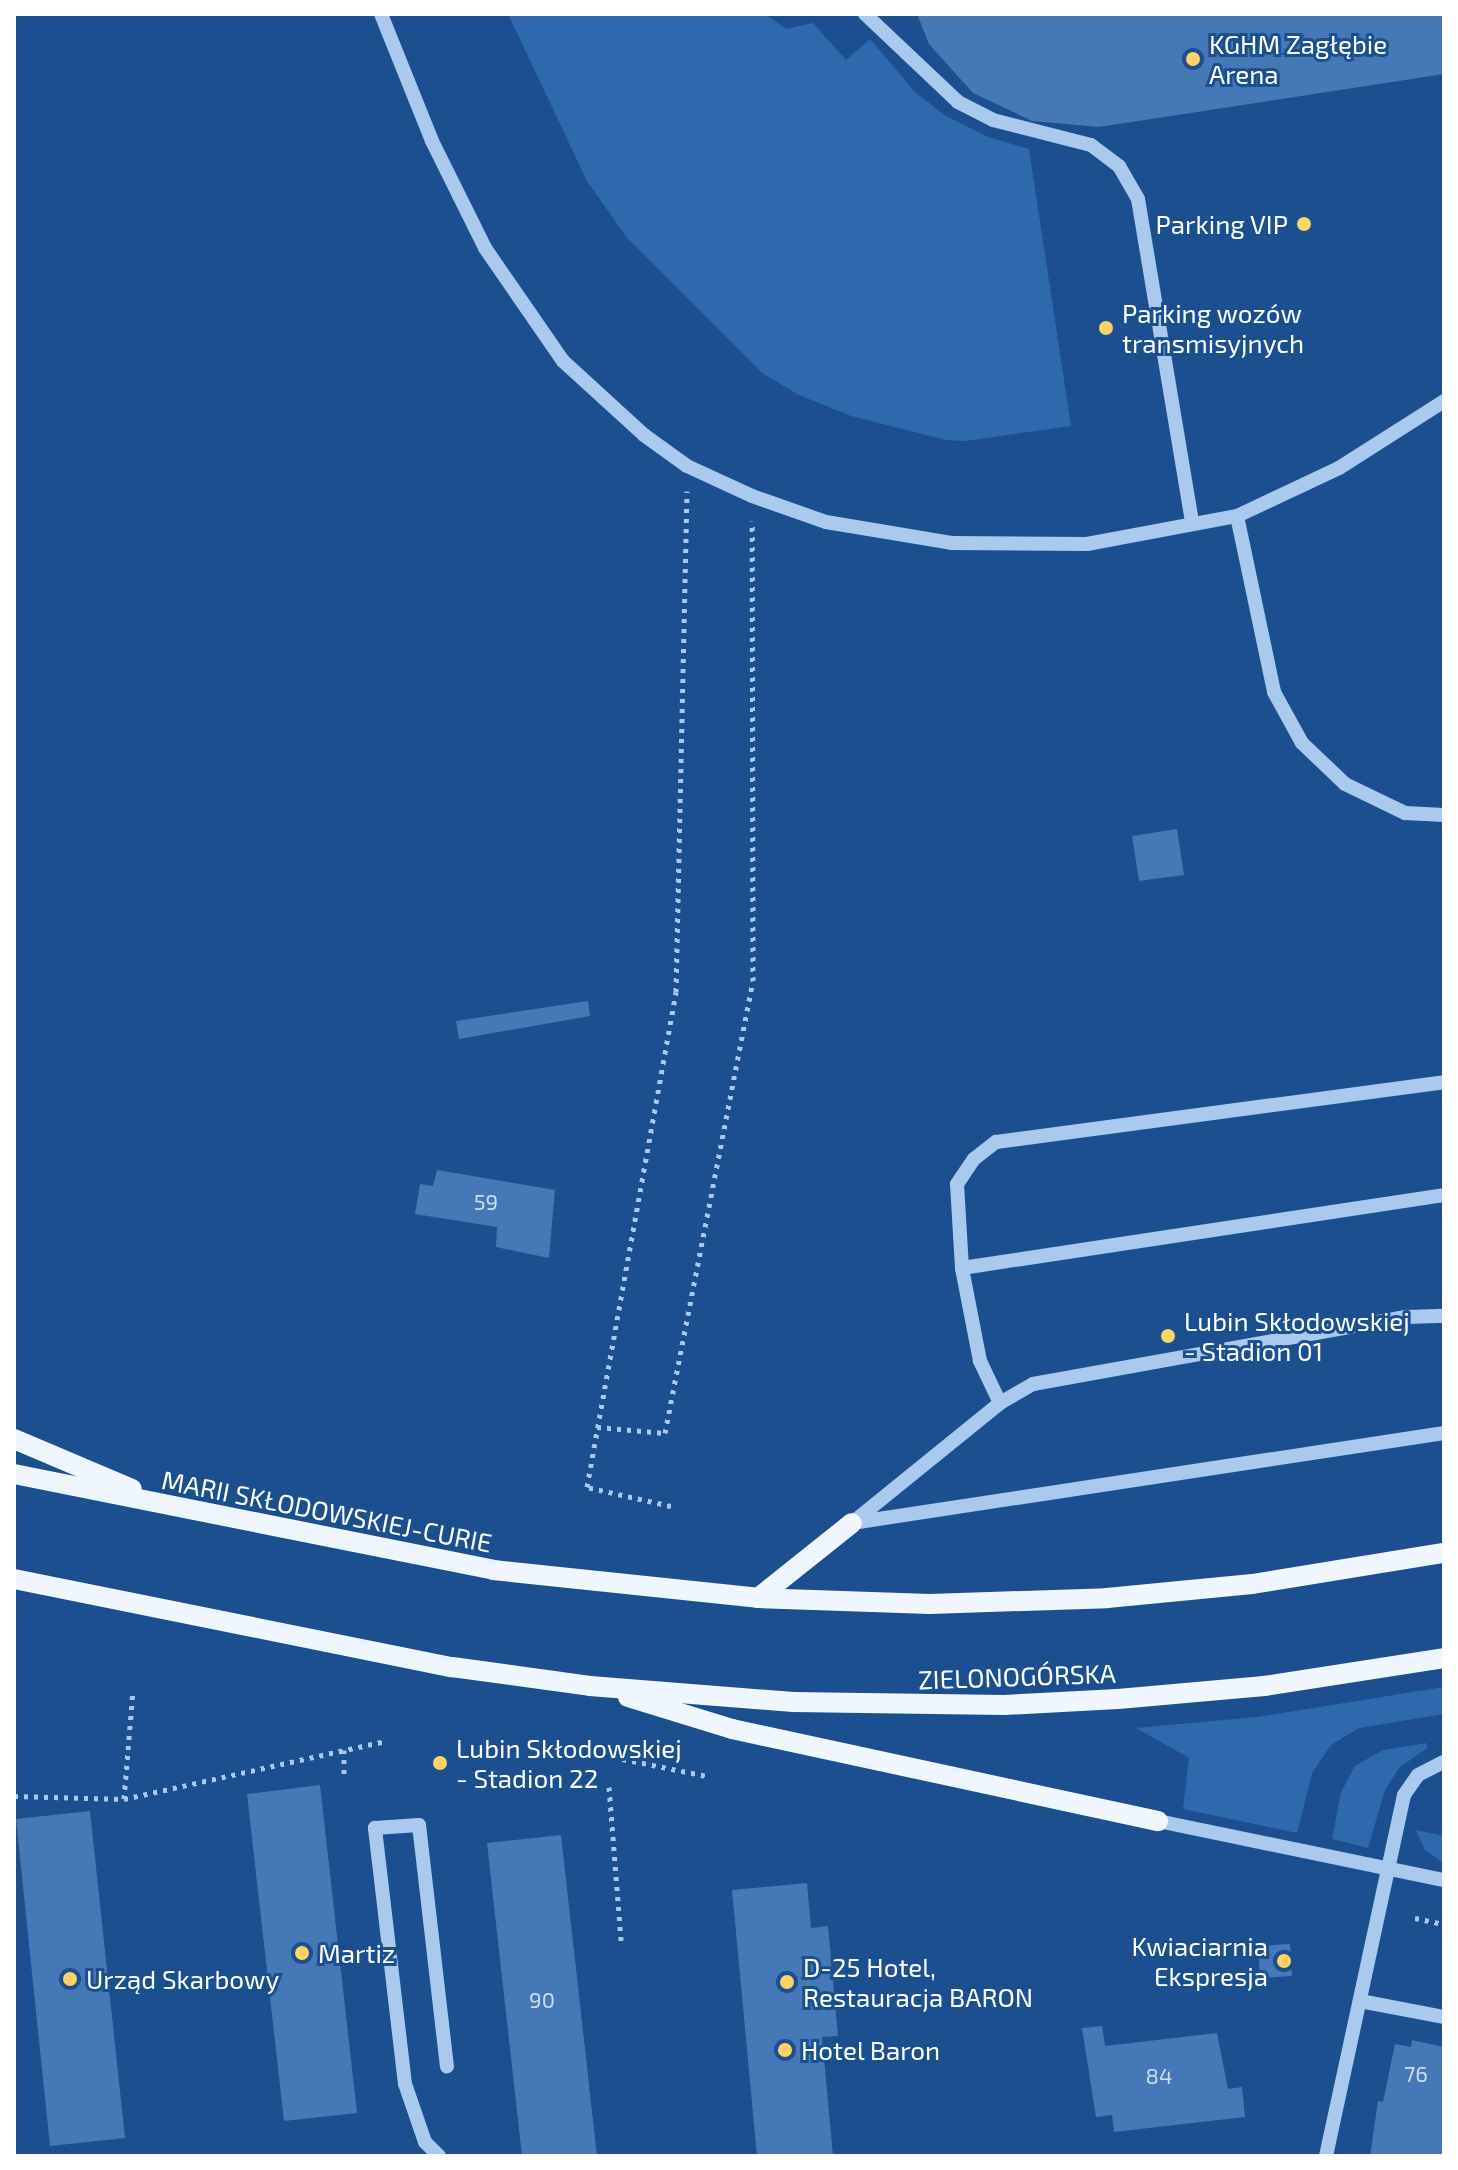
<!DOCTYPE html>
<html>
<head>
<meta charset="utf-8">
<style>
  body { margin:0 }
  #map { position:relative; width:1458px; height:2170px; overflow:hidden; background:#1b4f8f; font-family:"Exo 2",sans-serif }
  div>[style] { position:absolute }
  .green>* { inset:0; background:#2e69ad }
  .building>* { inset:0; background:#4478b7 }
  .path>* { height:5px; margin-top:-2.5px; transform-origin:0; background:repeating-linear-gradient(90deg,#a9c9ee 0 4px,transparent 0 10px) }
  .minor>* { height:14px; margin:-7px; padding:0 7px; transform-origin:7px; border-radius:7px; background:#a9c9ee }
  .major>* { height:20px; margin:-10px; padding:0 10px; transform-origin:10px; border-radius:10px; background:#f0f6ff }
  .dots>* { width:22px; height:22px; translate:-50% -50%; box-sizing:border-box; border:4px solid #1b4f8f; border-radius:50% }
  span { translate:-50% -50%; white-space:nowrap; text-align:center; line-height:1.15; -webkit-text-stroke:6px #1b4f8f; paint-order:stroke }
  .number-label { font-size:22px; color:#d0dded }
  .number-label span { -webkit-text-stroke-width:0 }
  .poi-label { font-size:26px; color:#fff }
  .left { translate:0 -50%; text-align:left }
  .right { translate:-100% -50%; text-align:right }
  .street-label { font-size:26px; color:#fff }
  .frame { position:absolute; inset:0; border:16px solid #fff; pointer-events:none }
</style>
</head>
<body>
<div id="map">
  <div class="green">
    <div style="clip-path:polygon(508px 14px,765px 14px,786px 29px,813px 23px,846px 60px,870px 39px,916px 93px,946px 116px,988px 137px,1029px 149px,1071px 426px,966px 441px,946px 440px,851px 416px,799px 395px,762px 373px,627px 238px,587px 181px)"></div>
    <div style="clip-path:polygon(1444px 1687px,1444px 1714px,1359px 1728px,1331px 1745px,1312px 1773px,1297px 1833px,1183px 1809px,1189px 1758px,1136px 1728px,1257px 1717px)"></div>
    <div style="clip-path:polygon(1426px 1743px,1427px 1748px,1399px 1768px,1385px 1790px,1368px 1848px,1332px 1839px,1341px 1792px,1355px 1766px,1383px 1750px)"></div>
    <div style="clip-path:polygon(1416px 1830px,1444px 1836px,1444px 1863px,1425px 1850px)"></div>
  </div>
  <div class="building">
    <div style="clip-path:polygon(917px 14px,1444px 14px,1444px 74px,1099px 127px,1032px 121px,973px 93px,929px 44px)"></div>
    <div style="clip-path:polygon(1177px 829px,1184px 875px,1139px 881px,1132px 836px)"></div>
    <div style="clip-path:polygon(588px 1001px,590px 1016px,459px 1039px,456px 1021px)"></div>
    <div style="clip-path:polygon(437px 1170px,555px 1190px,549px 1258px,496px 1247px,497px 1227px,415px 1214px,420px 1184px,433px 1186px)"></div>
    <div style="clip-path:polygon(320px 1785px,357px 2113px,284px 2121px,247px 1794px)"></div>
    <div style="clip-path:polygon(90px 1811px,125px 2138px,50px 2146px,16px 1819px)"></div>
    <div style="clip-path:polygon(561px 1835px,597px 2156px,522px 2156px,487px 1843px)"></div>
    <div style="clip-path:polygon(807px 1883px,811px 1928px,828px 1926px,838px 2036px,822px 2037px,833px 2156px,757px 2156px,732px 1890px)"></div>
    <div style="clip-path:polygon(1290px 1944px,1292px 1976px,1260px 1978px,1258px 1946px)"></div>
    <div style="clip-path:polygon(1102px 2026px,1105px 2046px,1217px 2033px,1228px 2089px,1242px 2087px,1245px 2117px,1114px 2132px,1112px 2115px,1096px 2117px,1082px 2028px)"></div>
    <div style="clip-path:polygon(1412px 2040px,1444px 2047px,1444px 2156px,1370px 2156px,1378px 2101px,1383px 2102px,1395px 2044px,1411px 2047px)"></div>
  </div>
  <div class="path">
    <div style="left:597px;top:1427px;width:68px;rotate:5deg"></div>
    <div style="left:665px;top:1433px;width:460px;rotate:-79deg"></div>
    <div style="left:753px;top:981px;width:460px;rotate:-90.1deg"></div>
    <div style="left:671px;top:1506px;width:86px;rotate:-167.3deg"></div>
    <div style="left:587px;top:1487px;width:503px;rotate:-79.81deg"></div>
    <div style="left:676px;top:992px;width:501px;rotate:-88.74deg"></div>
    <div style="left:344px;top:1750px;width:28px;rotate:90deg"></div>
    <div style="left:593px;top:1753px;width:116px;rotate:11.4deg"></div>
    <div style="left:609px;top:1787px;width:154px;rotate:85.5deg"></div>
    <div style="left:14px;top:1796px;width:110px;rotate:1.6deg"></div>
    <div style="left:124px;top:1799px;width:109px;rotate:-85.3deg"></div>
    <div style="left:124px;top:1799px;width:267px;rotate:-12.5deg"></div>
    <div style="left:1415px;top:1918px;width:30px;rotate:12deg"></div>
  </div>
  <div class="minor">
    <div style="left:381px;top:14px;width:137px;rotate:68.1deg"></div>
    <div style="left:432px;top:141px;width:119px;rotate:63.6deg"></div>
    <div style="left:485px;top:248px;width:137px;rotate:55.4deg"></div>
    <div style="left:563px;top:361px;width:110px;rotate:42.4deg"></div>
    <div style="left:644px;top:435px;width:53px;rotate:35.8deg"></div>
    <div style="left:687px;top:466px;width:72px;rotate:24.8deg"></div>
    <div style="left:752px;top:496px;width:78px;rotate:19.4deg"></div>
    <div style="left:826px;top:522px;width:127px;rotate:9.5deg"></div>
    <div style="left:951px;top:543px;width:136px;rotate:0.4deg"></div>
    <div style="left:1087px;top:544px;width:153px;rotate:-10.6deg"></div>
    <div style="left:1237px;top:516px;width:113px;rotate:-25.2deg"></div>
    <div style="left:1339px;top:468px;width:125px;rotate:-32.5deg"></div>
    <div style="left:865px;top:14px;width:128px;rotate:43.4deg"></div>
    <div style="left:958px;top:102px;width:39px;rotate:27deg"></div>
    <div style="left:993px;top:120px;width:101px;rotate:14.3deg"></div>
    <div style="left:1091px;top:145px;width:35px;rotate:37deg"></div>
    <div style="left:1119px;top:166px;width:38px;rotate:60deg"></div>
    <div style="left:1138px;top:199px;width:327px;rotate:80.5deg"></div>
    <div style="left:1237px;top:516px;width:180px;rotate:78.1deg"></div>
    <div style="left:1274px;top:692px;width:58px;rotate:61.2deg"></div>
    <div style="left:1302px;top:743px;width:59px;rotate:43.6deg"></div>
    <div style="left:1345px;top:784px;width:67px;rotate:25.8deg"></div>
    <div style="left:1405px;top:813px;width:39px;rotate:3deg"></div>
    <div style="left:962px;top:1268px;width:487px;rotate:-8.6deg"></div>
    <div style="left:1000px;top:1403px;width:47px;rotate:-115.5deg"></div>
    <div style="left:980px;top:1361px;width:95px;rotate:-101deg"></div>
    <div style="left:962px;top:1268px;width:84px;rotate:-93.4deg"></div>
    <div style="left:957px;top:1184px;width:30px;rotate:-56deg"></div>
    <div style="left:974px;top:1159px;width:28px;rotate:-38deg"></div>
    <div style="left:996px;top:1142px;width:452px;rotate:-7.6deg"></div>
    <div style="left:852px;top:1523px;width:191px;rotate:-39deg"></div>
    <div style="left:1000px;top:1403px;width:38px;rotate:-30deg"></div>
    <div style="left:1033px;top:1384px;width:380px;rotate:-10.2deg"></div>
    <div style="left:1407px;top:1317px;width:37px;rotate:-2deg"></div>
    <div style="left:852px;top:1523px;width:599px;rotate:-8.64deg"></div>
    <div style="left:1158px;top:1821px;width:292px;rotate:11.7deg"></div>
    <div style="left:1360px;top:2001px;width:86px;rotate:10.8deg"></div>
    <div style="left:439px;top:2156px;width:20px;rotate:-135deg"></div>
    <div style="left:425px;top:2142px;width:61px;rotate:-109deg"></div>
    <div style="left:405px;top:2084px;width:258px;rotate:-96.7deg"></div>
    <div style="left:375px;top:1828px;width:44px;rotate:-3.9deg"></div>
    <div style="left:419px;top:1825px;width:243px;rotate:83.4deg"></div>
    <div style="left:1326px;top:2156px;width:369px;rotate:-77.8deg"></div>
    <div style="left:1404px;top:1795px;width:24px;rotate:-55deg"></div>
    <div style="left:1418px;top:1775px;width:29px;rotate:-27deg"></div>
  </div>
  <div class="major">
    <div style="left:14px;top:1439px;width:128px;rotate:23deg"></div>
    <div style="left:14px;top:1474px;width:489px;rotate:11.3deg"></div>
    <div style="left:493px;top:1570px;width:266px;rotate:6deg"></div>
    <div style="left:758px;top:1598px;width:172px;rotate:2deg"></div>
    <div style="left:930px;top:1604px;width:177px;rotate:-1.9deg"></div>
    <div style="left:1107px;top:1598px;width:146px;rotate:-5.5deg"></div>
    <div style="left:1252px;top:1584px;width:194px;rotate:-9.2deg"></div>
    <div style="left:14px;top:1579px;width:447px;rotate:11.4deg"></div>
    <div style="left:452px;top:1667px;width:139px;rotate:7.8deg"></div>
    <div style="left:590px;top:1686px;width:204px;rotate:4.5deg"></div>
    <div style="left:793px;top:1702px;width:211px;rotate:0.8deg"></div>
    <div style="left:1004px;top:1705px;width:114px;rotate:-3deg"></div>
    <div style="left:1118px;top:1699px;width:147px;rotate:-5.1deg"></div>
    <div style="left:1264px;top:1686px;width:182px;rotate:-8.8deg"></div>
    <div style="left:758px;top:1598px;width:120px;rotate:-38.6deg"></div>
    <div style="left:628px;top:1697px;width:109px;rotate:17.1deg"></div>
    <div style="left:732px;top:1729px;width:436px;rotate:12.2deg"></div>
  </div>
  <div class="dots">
    <div style="left:1193px;top:59px;background:#ffd166"></div>
    <div style="left:1304px;top:224px;background:#ffd166"></div>
    <div style="left:1106px;top:328px;background:#ffd166"></div>
    <div style="left:1168px;top:1336px;background:#ffd166"></div>
    <div style="left:440px;top:1763px;background:#ffd166"></div>
    <div style="left:302px;top:1953px;background:#ffd166"></div>
    <div style="left:1284px;top:1961px;background:#ffd166"></div>
    <div style="left:70px;top:1979px;background:#ffd166"></div>
    <div style="left:787px;top:1982px;background:#ffd166"></div>
    <div style="left:785px;top:2050px;background:#ffd166"></div>
  </div>
  <div class="number-label">
    <span style="left:486px;top:1202px">59</span>
    <span style="left:542px;top:2000px">90</span>
    <span style="left:1416px;top:2074px">76</span>
    <span style="left:1159px;top:2076px">84</span>
  </div>
  <div class="poi-label">
    <span class="left" style="left:1209px;top:59px">KGHM Zagłębie<br>Arena</span>
    <span class="right" style="left:1288px;top:224px">Parking VIP</span>
    <span class="left" style="left:1122px;top:328px">Parking wozów<br>transmisyjnych</span>
    <span class="left" style="left:1184px;top:1336px">Lubin Skłodowskiej<br>- Stadion 01</span>
    <span class="left" style="left:456px;top:1763px">Lubin Skłodowskiej<br>- Stadion 22</span>
    <span class="right" style="left:1268px;top:1961px">Kwiaciarnia<br>Ekspresja</span>
    <span class="left" style="left:318px;top:1953px">Martiz</span>
    <span class="left" style="left:803px;top:1982px">D-25 Hotel,<br>Restauracja BARON</span>
    <span class="left" style="left:86px;top:1979px">Urząd Skarbowy</span>
    <span class="left" style="left:801px;top:2050px">Hotel Baron</span>
  </div>
  <div class="street-label">
    <span style="left:327px;top:1511px;rotate:11deg">MARII SKŁODOWSKIEJ-CURIE</span>
    <span style="left:1017px;top:1676px;rotate:-2deg">ZIELONOGÓRSKA</span>
  </div>
  <div class="frame"></div>
</div>
</body>
</html>
